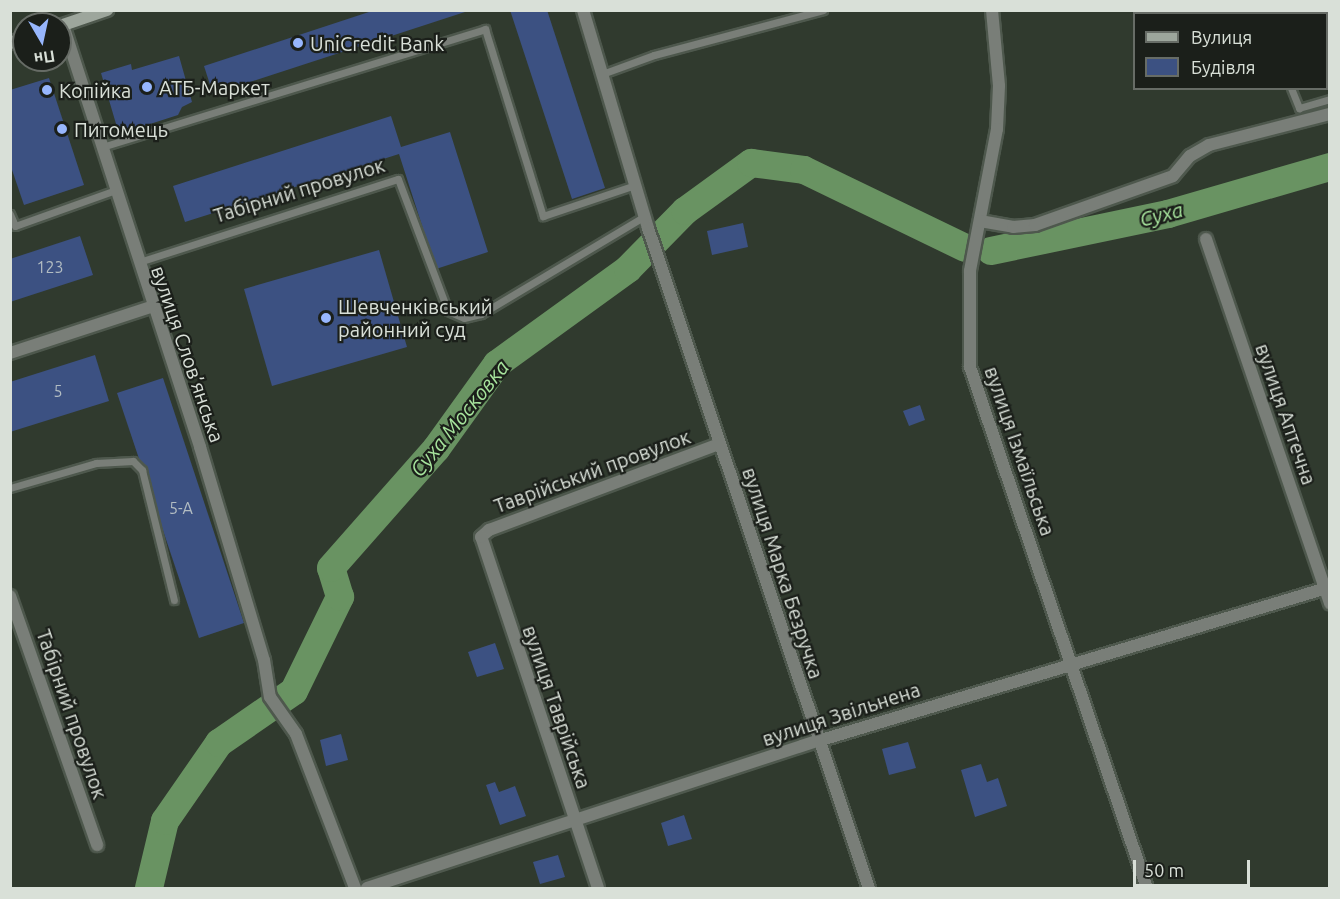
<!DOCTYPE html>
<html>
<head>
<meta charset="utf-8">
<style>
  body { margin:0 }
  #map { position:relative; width:1340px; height:899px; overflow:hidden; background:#303a2e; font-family:Ubuntu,sans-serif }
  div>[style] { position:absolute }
  .river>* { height:28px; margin:-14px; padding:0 14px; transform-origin:14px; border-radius:14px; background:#699362 }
  .building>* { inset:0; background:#3c5182 }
  .roads { filter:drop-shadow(2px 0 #4e584d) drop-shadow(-2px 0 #4e584d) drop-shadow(0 2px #4e584d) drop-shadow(0 -2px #4e584d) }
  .lane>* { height:7px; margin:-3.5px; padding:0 3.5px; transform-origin:3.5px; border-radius:3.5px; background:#797e78 }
  .street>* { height:12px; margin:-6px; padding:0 6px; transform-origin:6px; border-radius:6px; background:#797e78 }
  .secondary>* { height:12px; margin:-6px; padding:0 6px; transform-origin:6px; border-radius:6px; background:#9da69c }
  .dots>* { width:16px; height:16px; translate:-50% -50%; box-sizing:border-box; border:3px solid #1b1f1a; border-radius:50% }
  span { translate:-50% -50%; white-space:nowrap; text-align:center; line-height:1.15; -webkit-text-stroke:4.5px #1b1f1a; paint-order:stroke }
  .number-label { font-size:16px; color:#b2bcc2 }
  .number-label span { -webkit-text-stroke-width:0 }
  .poi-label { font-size:20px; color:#d9e0d8 }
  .left { translate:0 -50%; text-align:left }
  .street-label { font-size:20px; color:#d9e0d8 }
  .water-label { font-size:21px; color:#a7e49d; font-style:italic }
  .frame { position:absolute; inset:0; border:12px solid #d9e0d8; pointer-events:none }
  .legend { position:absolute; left:1133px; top:12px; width:195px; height:78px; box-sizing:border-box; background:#1b1f1a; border:2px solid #676c66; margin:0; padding:8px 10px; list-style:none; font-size:18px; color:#d9e0d8 }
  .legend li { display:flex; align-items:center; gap:12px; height:30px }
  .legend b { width:30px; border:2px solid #676c66 }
  .north { position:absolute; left:12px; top:12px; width:60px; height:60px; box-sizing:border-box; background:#1b1f1a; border:2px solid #676c66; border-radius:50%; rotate:171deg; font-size:16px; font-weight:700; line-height:24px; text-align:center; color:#d9e0d8 }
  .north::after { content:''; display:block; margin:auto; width:21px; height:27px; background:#97b6fd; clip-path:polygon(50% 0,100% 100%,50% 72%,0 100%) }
  .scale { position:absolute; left:1133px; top:860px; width:117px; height:27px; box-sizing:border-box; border:3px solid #d9e0d8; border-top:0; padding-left:8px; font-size:18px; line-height:21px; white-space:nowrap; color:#d9e0d8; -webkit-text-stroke:4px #1b1f1a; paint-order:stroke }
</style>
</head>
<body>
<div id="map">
  <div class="river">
    <div style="left:991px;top:251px;width:181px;rotate:-11.8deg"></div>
    <div style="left:1168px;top:214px;width:169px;rotate:-16.2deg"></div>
    <div style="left:149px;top:888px;width:69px;rotate:-76.6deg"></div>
    <div style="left:165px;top:821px;width:95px;rotate:-55.3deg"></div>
    <div style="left:219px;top:743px;width:91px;rotate:-34.7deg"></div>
    <div style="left:294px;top:691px;width:105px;rotate:-63.9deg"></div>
    <div style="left:340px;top:597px;width:30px;rotate:-107deg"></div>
    <div style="left:331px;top:568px;width:159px;rotate:-48.6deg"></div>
    <div style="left:436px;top:449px;width:105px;rotate:-54.3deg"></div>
    <div style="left:497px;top:364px;width:162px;rotate:-35.9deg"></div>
    <div style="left:628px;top:269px;width:81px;rotate:-45.5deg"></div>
    <div style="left:685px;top:211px;width:82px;rotate:-36deg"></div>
    <div style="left:751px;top:163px;width:53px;rotate:7.5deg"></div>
    <div style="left:804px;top:170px;width:179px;rotate:25.8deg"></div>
  </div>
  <div class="building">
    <div style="clip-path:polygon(375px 10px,468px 11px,213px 94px,204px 66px)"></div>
    <div style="clip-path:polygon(510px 10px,547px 10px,605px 188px,572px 199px)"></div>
    <div style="clip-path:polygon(1159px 10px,1193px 10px,1194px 14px,1161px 14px)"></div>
    <div style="clip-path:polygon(1330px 24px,1330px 57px,1326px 58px,1326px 25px)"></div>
    <div style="clip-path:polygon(179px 56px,192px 102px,182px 107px,178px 115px,119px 134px,101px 73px,131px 64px,132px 70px)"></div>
    <div style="clip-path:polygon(49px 78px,84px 185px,24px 205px,10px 164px,10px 90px)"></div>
    <div style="clip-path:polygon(391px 116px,401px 147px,450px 132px,488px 252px,436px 269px,399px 154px,185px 222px,173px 186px)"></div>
    <div style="clip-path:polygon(743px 223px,748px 247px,712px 255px,707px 231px)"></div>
    <div style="clip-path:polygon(80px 236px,93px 275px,10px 302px,10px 259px)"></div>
    <div style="clip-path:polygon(379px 250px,407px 347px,272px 386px,244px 289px)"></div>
    <div style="clip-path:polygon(95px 355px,109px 401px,10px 432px,10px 382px)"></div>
    <div style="clip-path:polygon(163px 378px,244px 623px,199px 638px,117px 393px)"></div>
    <div style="clip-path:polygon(920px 405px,925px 420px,909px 426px,903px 411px)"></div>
    <div style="clip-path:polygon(495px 643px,504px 669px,477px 677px,468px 652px)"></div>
    <div style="clip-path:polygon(341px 734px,348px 760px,326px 766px,320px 740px)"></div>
    <div style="clip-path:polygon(908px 742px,916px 768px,889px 775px,882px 749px)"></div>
    <div style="clip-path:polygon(981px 764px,987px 782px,998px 778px,1007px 806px,975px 817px,961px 770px)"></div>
    <div style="clip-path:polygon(495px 782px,499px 792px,515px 786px,526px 816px,500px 825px,486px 785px)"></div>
    <div style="clip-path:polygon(684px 815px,692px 839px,668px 846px,661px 823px)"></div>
    <div style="clip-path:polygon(558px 855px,565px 877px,540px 884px,533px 862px)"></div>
  </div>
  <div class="roads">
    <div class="lane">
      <div style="left:1288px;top:14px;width:10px;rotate:-24deg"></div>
      <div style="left:602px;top:74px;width:55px;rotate:-20.1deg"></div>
      <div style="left:654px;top:55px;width:175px;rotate:-14.9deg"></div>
      <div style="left:1291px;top:88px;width:22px;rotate:68deg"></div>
      <div style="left:1299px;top:108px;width:32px;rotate:-16deg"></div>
      <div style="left:102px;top:147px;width:401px;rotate:-17.1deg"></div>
      <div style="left:485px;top:29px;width:196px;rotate:72.8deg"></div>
      <div style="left:543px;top:216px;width:97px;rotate:-18.6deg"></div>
      <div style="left:10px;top:214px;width:13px;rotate:67deg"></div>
      <div style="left:15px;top:226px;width:104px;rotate:-19.7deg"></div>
      <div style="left:139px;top:262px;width:272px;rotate:-17.8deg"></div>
      <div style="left:398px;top:179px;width:141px;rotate:69.3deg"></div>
      <div style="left:448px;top:311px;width:17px;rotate:24deg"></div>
      <div style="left:464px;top:318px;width:17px;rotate:-13deg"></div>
      <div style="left:481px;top:314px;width:191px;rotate:-30.9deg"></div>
      <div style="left:10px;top:488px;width:90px;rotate:-16.2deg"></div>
      <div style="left:96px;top:463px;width:37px;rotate:-3deg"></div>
      <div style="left:133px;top:461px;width:13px;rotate:45deg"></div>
      <div style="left:142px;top:470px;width:134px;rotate:76.2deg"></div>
    </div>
    <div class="street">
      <div style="left:583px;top:10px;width:227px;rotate:73.4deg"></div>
      <div style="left:648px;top:228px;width:696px;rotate:71.49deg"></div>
      <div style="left:992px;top:10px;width:76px;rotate:84.7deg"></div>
      <div style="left:999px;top:86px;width:43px;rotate:92.7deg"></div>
      <div style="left:997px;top:129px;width:145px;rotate:100.8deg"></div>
      <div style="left:970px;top:271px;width:96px;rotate:90deg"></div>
      <div style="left:970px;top:367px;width:550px;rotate:71.24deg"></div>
      <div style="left:63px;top:25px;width:444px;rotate:72deg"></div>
      <div style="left:200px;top:447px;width:222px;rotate:73.3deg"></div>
      <div style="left:264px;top:660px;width:37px;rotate:81deg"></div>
      <div style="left:270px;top:697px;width:45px;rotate:54.9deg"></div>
      <div style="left:296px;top:734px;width:165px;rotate:69deg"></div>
      <div style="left:980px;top:221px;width:34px;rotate:10deg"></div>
      <div style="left:1013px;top:227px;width:22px;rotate:-5deg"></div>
      <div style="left:1035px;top:225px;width:146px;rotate:-19.5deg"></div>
      <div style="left:1173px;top:176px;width:26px;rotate:-50deg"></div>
      <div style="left:1190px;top:156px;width:22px;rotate:-30deg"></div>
      <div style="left:1209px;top:145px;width:125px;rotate:-14.4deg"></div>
      <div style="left:1206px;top:239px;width:385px;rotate:71.2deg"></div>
      <div style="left:10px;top:353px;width:148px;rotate:-18.1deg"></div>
      <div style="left:10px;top:596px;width:264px;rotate:70.7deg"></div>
      <div style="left:367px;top:888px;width:474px;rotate:-18.1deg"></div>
      <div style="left:818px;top:741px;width:535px;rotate:-16.74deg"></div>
      <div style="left:598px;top:888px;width:370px;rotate:-108.4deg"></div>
      <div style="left:481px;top:537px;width:11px;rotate:-41deg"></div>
      <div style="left:489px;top:530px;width:246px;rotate:-20.5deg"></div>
    </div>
    <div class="secondary">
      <div style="left:60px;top:26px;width:50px;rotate:-18.8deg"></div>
      <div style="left:10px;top:43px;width:15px;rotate:-20deg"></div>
    </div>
  </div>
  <div class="dots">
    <div style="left:298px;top:43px;background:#97b6fd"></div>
    <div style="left:147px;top:87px;background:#97b6fd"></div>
    <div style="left:47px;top:90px;background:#97b6fd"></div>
    <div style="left:62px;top:129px;background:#97b6fd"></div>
    <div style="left:326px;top:318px;background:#97b6fd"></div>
  </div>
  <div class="number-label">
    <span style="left:50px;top:267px">123</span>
    <span style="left:58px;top:391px">5</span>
    <span style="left:181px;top:508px">5-А</span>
  </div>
  <div class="poi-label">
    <span class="left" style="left:310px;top:43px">UniCredit Bank</span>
    <span class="left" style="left:159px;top:87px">АТБ-Маркет</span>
    <span class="left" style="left:59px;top:90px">Копійка</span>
    <span class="left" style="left:74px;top:129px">Питомець</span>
    <span class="left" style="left:338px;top:318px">Шевченківський<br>районний суд</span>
  </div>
  <div class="street-label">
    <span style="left:299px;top:190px;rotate:-17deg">Табірний провулок</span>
    <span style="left:188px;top:354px;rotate:71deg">вулиця Слов’янська</span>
    <span style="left:1286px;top:414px;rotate:71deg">вулиця Аптечна</span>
    <span style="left:1020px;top:451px;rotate:71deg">вулиця Ізмаїльська</span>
    <span style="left:592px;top:471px;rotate:-20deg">Таврійський провулок</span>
    <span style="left:783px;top:573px;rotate:72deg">вулиця Марка Безручка</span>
    <span style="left:557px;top:707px;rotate:71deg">вулиця Таврійська</span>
    <span style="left:72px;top:714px;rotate:71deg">Табірний провулок</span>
    <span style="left:841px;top:714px;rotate:-18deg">вулиця Звільнена</span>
  </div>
  <div class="water-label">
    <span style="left:1161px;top:214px;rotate:-14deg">Суха</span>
    <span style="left:459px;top:418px;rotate:-51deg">Суха Московка</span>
  </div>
  <div class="frame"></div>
  <ul class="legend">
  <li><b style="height:8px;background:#9da69c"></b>Вулиця</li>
  <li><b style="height:16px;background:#3c5182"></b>Будівля</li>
  </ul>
  <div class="north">Пн</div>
  <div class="scale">50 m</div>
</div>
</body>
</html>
